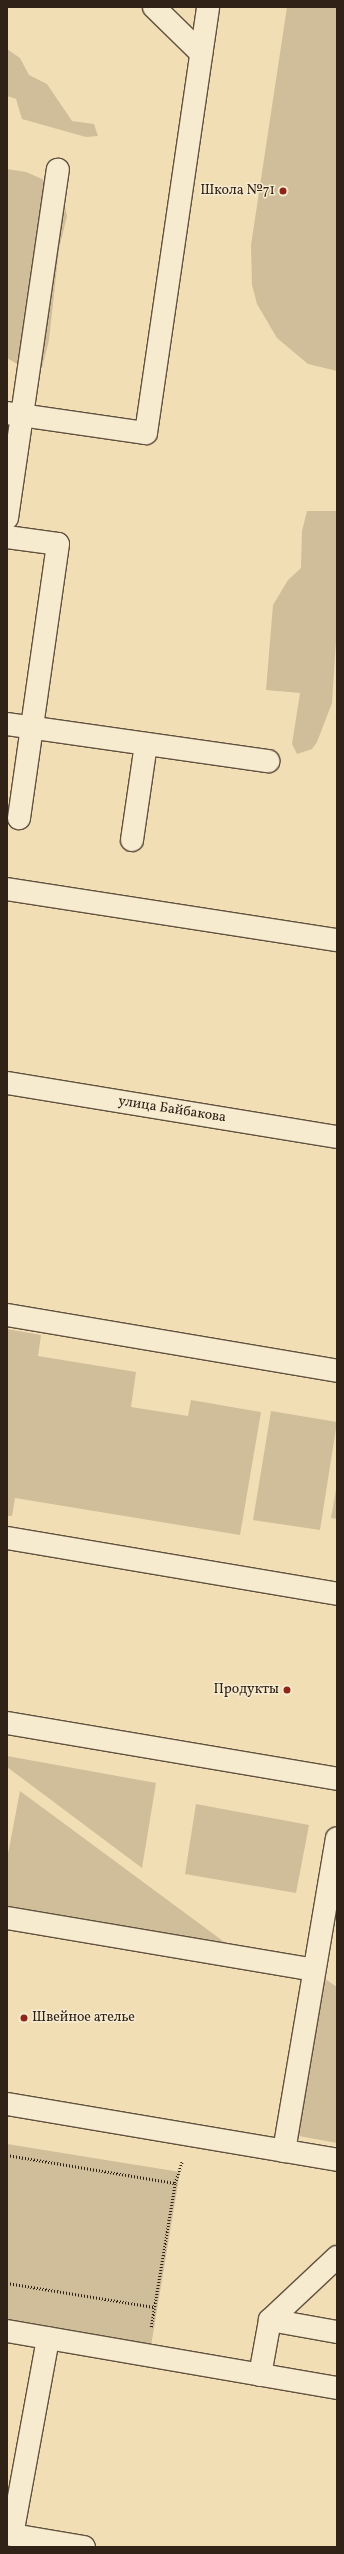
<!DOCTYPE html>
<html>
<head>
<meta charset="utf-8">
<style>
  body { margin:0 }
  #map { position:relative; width:344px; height:2554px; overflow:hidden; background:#f1deb5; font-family:Vollkorn,serif }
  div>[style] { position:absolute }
  .green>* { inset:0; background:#d0be9a }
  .path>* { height:2.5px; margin-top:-1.25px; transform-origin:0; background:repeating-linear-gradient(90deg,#312218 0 1px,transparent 0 3px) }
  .roads { filter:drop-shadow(1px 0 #61513f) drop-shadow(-1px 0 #61513f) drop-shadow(0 1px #61513f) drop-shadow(0 -1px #61513f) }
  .minor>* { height:22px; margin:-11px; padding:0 11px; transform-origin:11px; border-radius:11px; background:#f6eacf }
  .dots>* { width:11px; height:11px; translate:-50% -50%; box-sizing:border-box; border:2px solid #f6eacf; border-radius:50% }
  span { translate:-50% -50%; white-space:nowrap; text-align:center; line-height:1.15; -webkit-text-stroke:3px #f6eacf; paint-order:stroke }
  .poi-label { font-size:14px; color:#312218 }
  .right { translate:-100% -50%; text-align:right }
  .left { translate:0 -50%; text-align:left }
  .street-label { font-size:14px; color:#312218 }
  .frame { position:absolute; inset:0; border:8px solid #312218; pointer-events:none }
</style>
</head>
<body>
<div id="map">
  <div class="green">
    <div style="clip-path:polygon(287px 7px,337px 7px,337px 371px,308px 364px,277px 338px,257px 304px,252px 285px,251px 245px)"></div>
    <div style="clip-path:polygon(7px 49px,20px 58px,29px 75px,47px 84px,72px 121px,94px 124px,98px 136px,86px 137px,22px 119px,16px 99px,7px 96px)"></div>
    <div style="clip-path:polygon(7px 169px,26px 172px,42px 179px,62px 193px,67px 216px,59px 249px,49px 340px,42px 368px,19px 365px,7px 358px)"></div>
    <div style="clip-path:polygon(307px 511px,337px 511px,337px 625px,332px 703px,317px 742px,312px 749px,297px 754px,292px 744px,300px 693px,266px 690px,273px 605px,288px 580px,301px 568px,302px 531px)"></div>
    <div style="clip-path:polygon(7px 1329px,41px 1335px,38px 1356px,136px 1372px,131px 1407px,188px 1416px,191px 1400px,261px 1412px,240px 1535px,15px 1498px,12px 1516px,7px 1516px)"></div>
    <div style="clip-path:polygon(271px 1411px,337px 1422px,320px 1530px,253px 1520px)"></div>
    <div style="clip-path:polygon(337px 1484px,337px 1519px,331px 1518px)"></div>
    <div style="clip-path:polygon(7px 1756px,156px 1783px,142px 1868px,7px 1767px)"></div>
    <div style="clip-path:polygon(20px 1791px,227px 1944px,7px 1909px,7px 1859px)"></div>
    <div style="clip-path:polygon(196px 1804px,309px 1825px,296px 1893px,185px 1874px)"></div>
    <div style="clip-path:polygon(316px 1973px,337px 1987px,337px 2143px,288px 2134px)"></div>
    <div style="clip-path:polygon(7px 2144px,180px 2172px,151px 2346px,7px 2322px)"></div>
  </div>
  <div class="path">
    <div style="left:7px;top:2155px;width:170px;rotate:9.5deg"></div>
    <div style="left:7px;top:2283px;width:149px;rotate:9.3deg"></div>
    <div style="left:151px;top:2327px;width:146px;rotate:-80.5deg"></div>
    <div style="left:175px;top:2183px;width:23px;rotate:-72deg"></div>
  </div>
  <div class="roads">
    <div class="minor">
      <div style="left:154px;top:7px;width:66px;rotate:44.4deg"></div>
      <div style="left:7px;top:413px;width:140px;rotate:8.2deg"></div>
      <div style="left:146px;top:433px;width:430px;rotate:-81.7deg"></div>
      <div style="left:7px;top:518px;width:352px;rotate:-81.7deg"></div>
      <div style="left:7px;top:537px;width:51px;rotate:7.8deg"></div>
      <div style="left:58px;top:544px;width:277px;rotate:98.1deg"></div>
      <div style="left:7px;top:724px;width:264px;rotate:8.1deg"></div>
      <div style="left:132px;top:840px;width:97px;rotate:-81.7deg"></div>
      <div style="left:7px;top:889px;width:334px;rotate:8.8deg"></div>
      <div style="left:7px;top:1083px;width:334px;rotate:9.3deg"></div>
      <div style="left:7px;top:1315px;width:335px;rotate:9.6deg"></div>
      <div style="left:7px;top:1538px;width:335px;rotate:9.6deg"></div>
      <div style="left:7px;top:1723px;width:335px;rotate:9.6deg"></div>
      <div style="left:7px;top:1918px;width:311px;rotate:9.6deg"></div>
      <div style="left:7px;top:2104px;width:335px;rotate:9.6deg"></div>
      <div style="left:284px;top:2151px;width:317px;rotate:-80.4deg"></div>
      <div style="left:270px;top:2320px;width:68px;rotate:10.2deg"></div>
      <div style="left:7px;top:2331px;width:335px;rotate:9.8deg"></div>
      <div style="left:260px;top:2375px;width:56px;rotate:-79.7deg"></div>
      <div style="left:270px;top:2320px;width:92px;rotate:-43.2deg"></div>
      <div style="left:7px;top:2534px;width:78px;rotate:9.6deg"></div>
      <div style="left:12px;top:2535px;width:200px;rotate:-79.6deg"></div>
    </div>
  </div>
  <div class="dots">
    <div style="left:283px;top:191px;background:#8f2418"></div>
    <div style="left:287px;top:1690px;background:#8f2418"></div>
    <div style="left:24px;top:2018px;background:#8f2418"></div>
  </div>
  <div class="poi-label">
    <span class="right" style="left:275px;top:191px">Школа №71</span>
    <span class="right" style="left:279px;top:1690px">Продукты</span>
    <span class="left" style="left:32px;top:2018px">Швейное ателье</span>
  </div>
  <div class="street-label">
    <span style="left:172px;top:1110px;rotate:9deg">улица Байбакова</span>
  </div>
  <div class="frame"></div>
</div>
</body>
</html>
